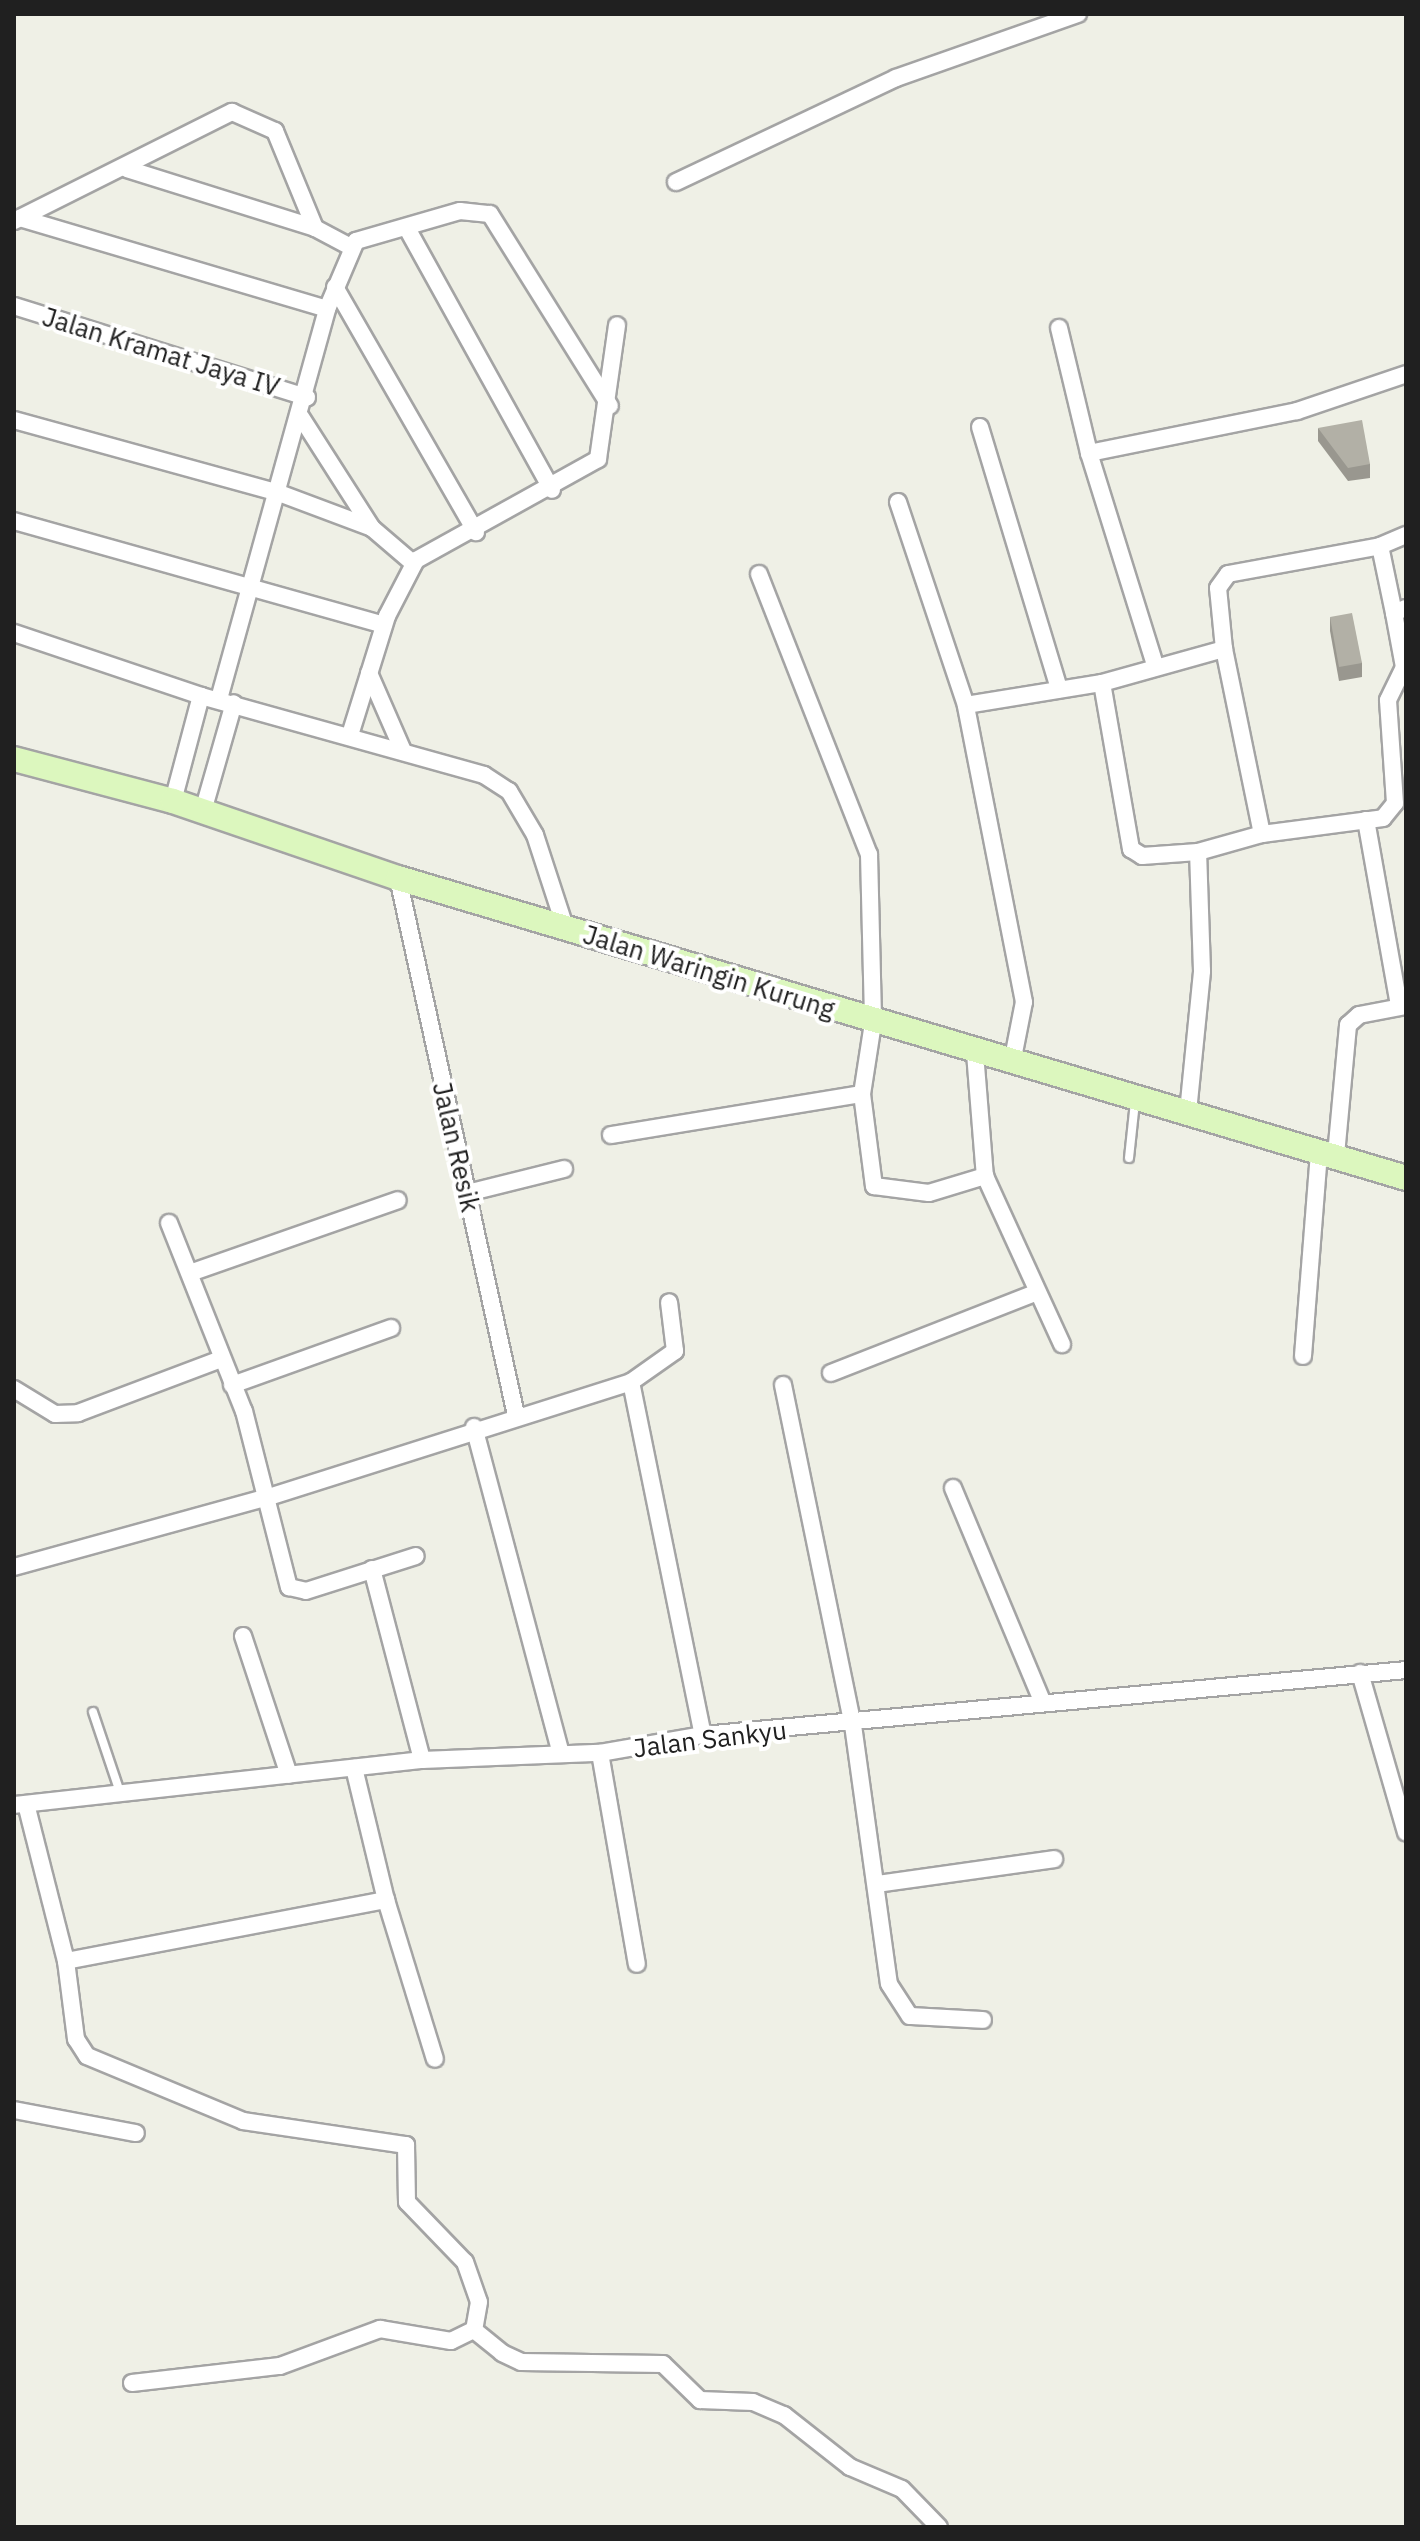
<!DOCTYPE html>
<html>
<head>
<meta charset="utf-8">
<style>
  body { margin:0 }
  #map { position:relative; width:1420px; height:2541px; overflow:hidden; background:#eff0e6; font-family:"IBM Plex Sans",sans-serif }
  div>[style] { position:absolute }
  .roads { filter:drop-shadow(2px 0 #a4a4a4) drop-shadow(-2px 0 #a4a4a4) drop-shadow(0 2px #a4a4a4) drop-shadow(0 -2px #a4a4a4) }
  .lane>* { height:8px; margin:-4px; padding:0 4px; transform-origin:4px; border-radius:4px; background:#fff }
  .street>* { height:16px; margin:-8px; padding:0 8px; transform-origin:8px; border-radius:8px; background:#fff }
  .secondary>* { height:24px; margin:-12px; padding:0 12px; transform-origin:12px; border-radius:12px; background:#dcf7be }
  .wall>* { inset:0; background:#99978f }
  .building>* { inset:0; background:#b2b0a6 }
  span { translate:-50% -50%; white-space:nowrap; text-align:center; line-height:1.15; -webkit-text-stroke:8px #fff; paint-order:stroke }
  .street-label { font-size:26px; color:#202020 }
  .frame { position:absolute; inset:0; border:16px solid #202020; pointer-events:none }
</style>
</head>
<body>
<div id="map">
  <div class="roads">
    <div class="lane">
      <div style="left:1129px;top:1158px;width:56px;rotate:-83.9deg"></div>
      <div style="left:93px;top:1712px;width:88px;rotate:71.4deg"></div>
    </div>
    <div class="street">
      <div style="left:127px;top:169px;width:197px;rotate:17.4deg"></div>
      <div style="left:676px;top:182px;width:243px;rotate:-25.3deg"></div>
      <div style="left:896px;top:78px;width:193px;rotate:-19.4deg"></div>
      <div style="left:20px;top:218px;width:320px;rotate:16.5deg"></div>
      <div style="left:14px;top:221px;width:244px;rotate:-26.6deg"></div>
      <div style="left:232px;top:112px;width:47px;rotate:23.8deg"></div>
      <div style="left:275px;top:131px;width:105px;rotate:67.6deg"></div>
      <div style="left:315px;top:228px;width:40px;rotate:28deg"></div>
      <div style="left:408px;top:230px;width:297px;rotate:61deg"></div>
      <div style="left:335px;top:287px;width:283px;rotate:60.1deg"></div>
      <div style="left:14px;top:306px;width:307px;rotate:17.3deg"></div>
      <div style="left:1059px;top:328px;width:129px;rotate:76.5deg"></div>
      <div style="left:1089px;top:453px;width:222px;rotate:72.7deg"></div>
      <div style="left:301px;top:417px;width:132px;rotate:57.4deg"></div>
      <div style="left:14px;top:420px;width:275px;rotate:15.4deg"></div>
      <div style="left:279px;top:493px;width:99px;rotate:20.6deg"></div>
      <div style="left:372px;top:528px;width:55px;rotate:40.6deg"></div>
      <div style="left:980px;top:427px;width:274px;rotate:73.2deg"></div>
      <div style="left:1089px;top:453px;width:212px;rotate:-11.4deg"></div>
      <div style="left:1297px;top:411px;width:115px;rotate:-18.7deg"></div>
      <div style="left:898px;top:502px;width:214px;rotate:71.5deg"></div>
      <div style="left:14px;top:521px;width:384px;rotate:15.7deg"></div>
      <div style="left:1380px;top:546px;width:28px;rotate:-23deg"></div>
      <div style="left:759px;top:574px;width:301px;rotate:68.6deg"></div>
      <div style="left:869px;top:854px;width:169px;rotate:88.6deg"></div>
      <div style="left:873px;top:1023px;width:72px;rotate:98.8deg"></div>
      <div style="left:862px;top:1094px;width:93px;rotate:82.6deg"></div>
      <div style="left:874px;top:1186px;width:55px;rotate:7.3deg"></div>
      <div style="left:929px;top:1193px;width:59px;rotate:-16.9deg"></div>
      <div style="left:14px;top:633px;width:197px;rotate:18.6deg"></div>
      <div style="left:201px;top:696px;width:294px;rotate:15.6deg"></div>
      <div style="left:484px;top:775px;width:30px;rotate:33deg"></div>
      <div style="left:509px;top:791px;width:51px;rotate:59.4deg"></div>
      <div style="left:535px;top:835px;width:97px;rotate:71.9deg"></div>
      <div style="left:1224px;top:649px;width:189px;rotate:78.4deg"></div>
      <div style="left:1262px;top:834px;width:122px;rotate:-7.5deg"></div>
      <div style="left:1383px;top:818px;width:19px;rotate:-51deg"></div>
      <div style="left:1395px;top:803px;width:103px;rotate:-93.9deg"></div>
      <div style="left:1388px;top:700px;width:37px;rotate:-64deg"></div>
      <div style="left:1404px;top:667px;width:55px;rotate:-100.5deg"></div>
      <div style="left:369px;top:673px;width:85px;rotate:66.4deg"></div>
      <div style="left:1102px;top:683px;width:169px;rotate:80.1deg"></div>
      <div style="left:1131px;top:849px;width:13px;rotate:32deg"></div>
      <div style="left:1142px;top:856px;width:56px;rotate:-4.1deg"></div>
      <div style="left:1198px;top:852px;width:66px;rotate:-15.7deg"></div>
      <div style="left:219px;top:699px;width:405px;rotate:-74.5deg"></div>
      <div style="left:327px;top:309px;width:74px;rotate:-66.9deg"></div>
      <div style="left:356px;top:241px;width:108px;rotate:-16.1deg"></div>
      <div style="left:460px;top:211px;width:30px;rotate:6deg"></div>
      <div style="left:490px;top:214px;width:226px;rotate:58deg"></div>
      <div style="left:350px;top:735px;width:125px;rotate:-72.7deg"></div>
      <div style="left:387px;top:616px;width:63px;rotate:-62.6deg"></div>
      <div style="left:416px;top:560px;width:208px;rotate:-29deg"></div>
      <div style="left:598px;top:459px;width:135px;rotate:-81.9deg"></div>
      <div style="left:173px;top:801px;width:109px;rotate:-75.1deg"></div>
      <div style="left:203px;top:811px;width:112px;rotate:-74deg"></div>
      <div style="left:1366px;top:820px;width:189px;rotate:79.9deg"></div>
      <div style="left:398px;top:878px;width:550px;rotate:77.61deg"></div>
      <div style="left:975px;top:1053px;width:123px;rotate:85.4deg"></div>
      <div style="left:985px;top:1176px;width:185px;rotate:65.4deg"></div>
      <div style="left:1012px;top:1063px;width:62px;rotate:-78.9deg"></div>
      <div style="left:1024px;top:1002px;width:303px;rotate:-101.1deg"></div>
      <div style="left:966px;top:705px;width:138px;rotate:-9.2deg"></div>
      <div style="left:1102px;top:683px;width:127px;rotate:-15.6deg"></div>
      <div style="left:1224px;top:649px;width:61px;rotate:-95.6deg"></div>
      <div style="left:1218px;top:588px;width:17px;rotate:-54deg"></div>
      <div style="left:1228px;top:574px;width:155px;rotate:-10.4deg"></div>
      <div style="left:1380px;top:546px;width:68px;rotate:78.2deg"></div>
      <div style="left:1394px;top:613px;width:13px;rotate:-23deg"></div>
      <div style="left:1188px;top:1112px;width:142px;rotate:-84.3deg"></div>
      <div style="left:1202px;top:971px;width:119px;rotate:-91.9deg"></div>
      <div style="left:611px;top:1135px;width:254px;rotate:-9.3deg"></div>
      <div style="left:1336px;top:1155px;width:131px;rotate:-84.7deg"></div>
      <div style="left:1348px;top:1025px;width:15px;rotate:-42deg"></div>
      <div style="left:1359px;top:1015px;width:48px;rotate:-10.8deg"></div>
      <div style="left:467px;top:1193px;width:100px;rotate:-13.9deg"></div>
      <div style="left:169px;top:1223px;width:202px;rotate:68.3deg"></div>
      <div style="left:244px;top:1411px;width:182px;rotate:75.7deg"></div>
      <div style="left:289px;top:1587px;width:17px;rotate:13deg"></div>
      <div style="left:306px;top:1591px;width:115px;rotate:-17.7deg"></div>
      <div style="left:190px;top:1273px;width:220px;rotate:-19.3deg"></div>
      <div style="left:1303px;top:1356px;width:204px;rotate:-85.5deg"></div>
      <div style="left:831px;top:1373px;width:219px;rotate:-21.4deg"></div>
      <div style="left:631px;top:1382px;width:360px;rotate:78.5deg"></div>
      <div style="left:232px;top:1385px;width:169px;rotate:-19.7deg"></div>
      <div style="left:783px;top:1385px;width:347px;rotate:78.4deg"></div>
      <div style="left:853px;top:1725px;width:261px;rotate:82.1deg"></div>
      <div style="left:889px;top:1984px;width:38px;rotate:57deg"></div>
      <div style="left:910px;top:2016px;width:73px;rotate:3.1deg"></div>
      <div style="left:14px;top:1389px;width:48px;rotate:31.4deg"></div>
      <div style="left:55px;top:1414px;width:23px;rotate:-2deg"></div>
      <div style="left:78px;top:1413px;width:153px;rotate:-20.7deg"></div>
      <div style="left:474px;top:1427px;width:338px;rotate:75.1deg"></div>
      <div style="left:953px;top:1488px;width:231px;rotate:67.3deg"></div>
      <div style="left:14px;top:1567px;width:264px;rotate:-15.4deg"></div>
      <div style="left:269px;top:1497px;width:380px;rotate:-17.6deg"></div>
      <div style="left:631px;top:1382px;width:54px;rotate:-35.2deg"></div>
      <div style="left:675px;top:1351px;width:49px;rotate:-97deg"></div>
      <div style="left:372px;top:1569px;width:197px;rotate:75.3deg"></div>
      <div style="left:243px;top:1636px;width:146px;rotate:71.7deg"></div>
      <div style="left:1360px;top:1673px;width:166px;rotate:73.9deg"></div>
      <div style="left:600px;top:1753px;width:214px;rotate:80.1deg"></div>
      <div style="left:26px;top:1804px;width:162px;rotate:75.7deg"></div>
      <div style="left:66px;top:1961px;width:79px;rotate:82.7deg"></div>
      <div style="left:76px;top:2039px;width:20px;rotate:57deg"></div>
      <div style="left:87px;top:2056px;width:169px;rotate:22.6deg"></div>
      <div style="left:243px;top:2121px;width:165px;rotate:8.4deg"></div>
      <div style="left:406px;top:2145px;width:57px;rotate:89deg"></div>
      <div style="left:407px;top:2202px;width:83px;rotate:46deg"></div>
      <div style="left:465px;top:2262px;width:42px;rotate:70.7deg"></div>
      <div style="left:479px;top:2302px;width:28px;rotate:100deg"></div>
      <div style="left:474px;top:2330px;width:36px;rotate:39deg"></div>
      <div style="left:502px;top:2353px;width:21px;rotate:25deg"></div>
      <div style="left:521px;top:2362px;width:142px;rotate:0.8deg"></div>
      <div style="left:663px;top:2364px;width:52px;rotate:44.2deg"></div>
      <div style="left:700px;top:2400px;width:53px;rotate:2.2deg"></div>
      <div style="left:753px;top:2402px;width:34px;rotate:23deg"></div>
      <div style="left:784px;top:2415px;width:84px;rotate:38.2deg"></div>
      <div style="left:850px;top:2467px;width:56px;rotate:22.9deg"></div>
      <div style="left:902px;top:2489px;width:53px;rotate:45.8deg"></div>
      <div style="left:14px;top:1805px;width:410px;rotate:-6.3deg"></div>
      <div style="left:422px;top:1760px;width:178px;rotate:-2.3deg"></div>
      <div style="left:600px;top:1753px;width:105px;rotate:-9.9deg"></div>
      <div style="left:703px;top:1735px;width:706px;rotate:-5.28deg"></div>
      <div style="left:877px;top:1884px;width:179px;rotate:-8deg"></div>
      <div style="left:386px;top:1900px;width:166px;rotate:72.9deg"></div>
      <div style="left:66px;top:1961px;width:326px;rotate:-10.8deg"></div>
      <div style="left:386px;top:1900px;width:136px;rotate:-103.6deg"></div>
      <div style="left:14px;top:2110px;width:124px;rotate:10.7deg"></div>
      <div style="left:132px;top:2383px;width:149px;rotate:-6.6deg"></div>
      <div style="left:280px;top:2366px;width:107px;rotate:-20.3deg"></div>
      <div style="left:380px;top:2329px;width:72px;rotate:9.6deg"></div>
      <div style="left:451px;top:2341px;width:25px;rotate:-26deg"></div>
    </div>
    <div class="secondary">
      <div style="left:14px;top:759px;width:164px;rotate:14.8deg"></div>
      <div style="left:173px;top:801px;width:238px;rotate:18.9deg"></div>
      <div style="left:398px;top:878px;width:1052px;rotate:16.57deg"></div>
    </div>
  </div>
  <div class="wall">
    <div style="clip-path:polygon(1318px 428px,1370px 464px,1370px 478px,1348px 481px,1318px 441px)"></div>
    <div style="clip-path:polygon(1330px 617px,1362px 663px,1362px 677px,1339px 681px,1330px 631px)"></div>
  </div>
  <div class="building">
    <div style="clip-path:polygon(1362px 420px,1370px 464px,1348px 468px,1318px 428px)"></div>
    <div style="clip-path:polygon(1352px 613px,1362px 663px,1339px 667px,1330px 617px)"></div>
  </div>
  <div class="street-label">
    <span style="left:161px;top:352px;rotate:17deg">Jalan Kramat Jaya IV</span>
    <span style="left:709px;top:972px;rotate:17deg">Jalan Waringin Kurung</span>
    <span style="left:456px;top:1147px;rotate:77deg">Jalan Resik</span>
    <span style="left:710px;top:1739px;rotate:-7deg">Jalan Sankyu</span>
  </div>
  <div class="frame"></div>
</div>
</body>
</html>
